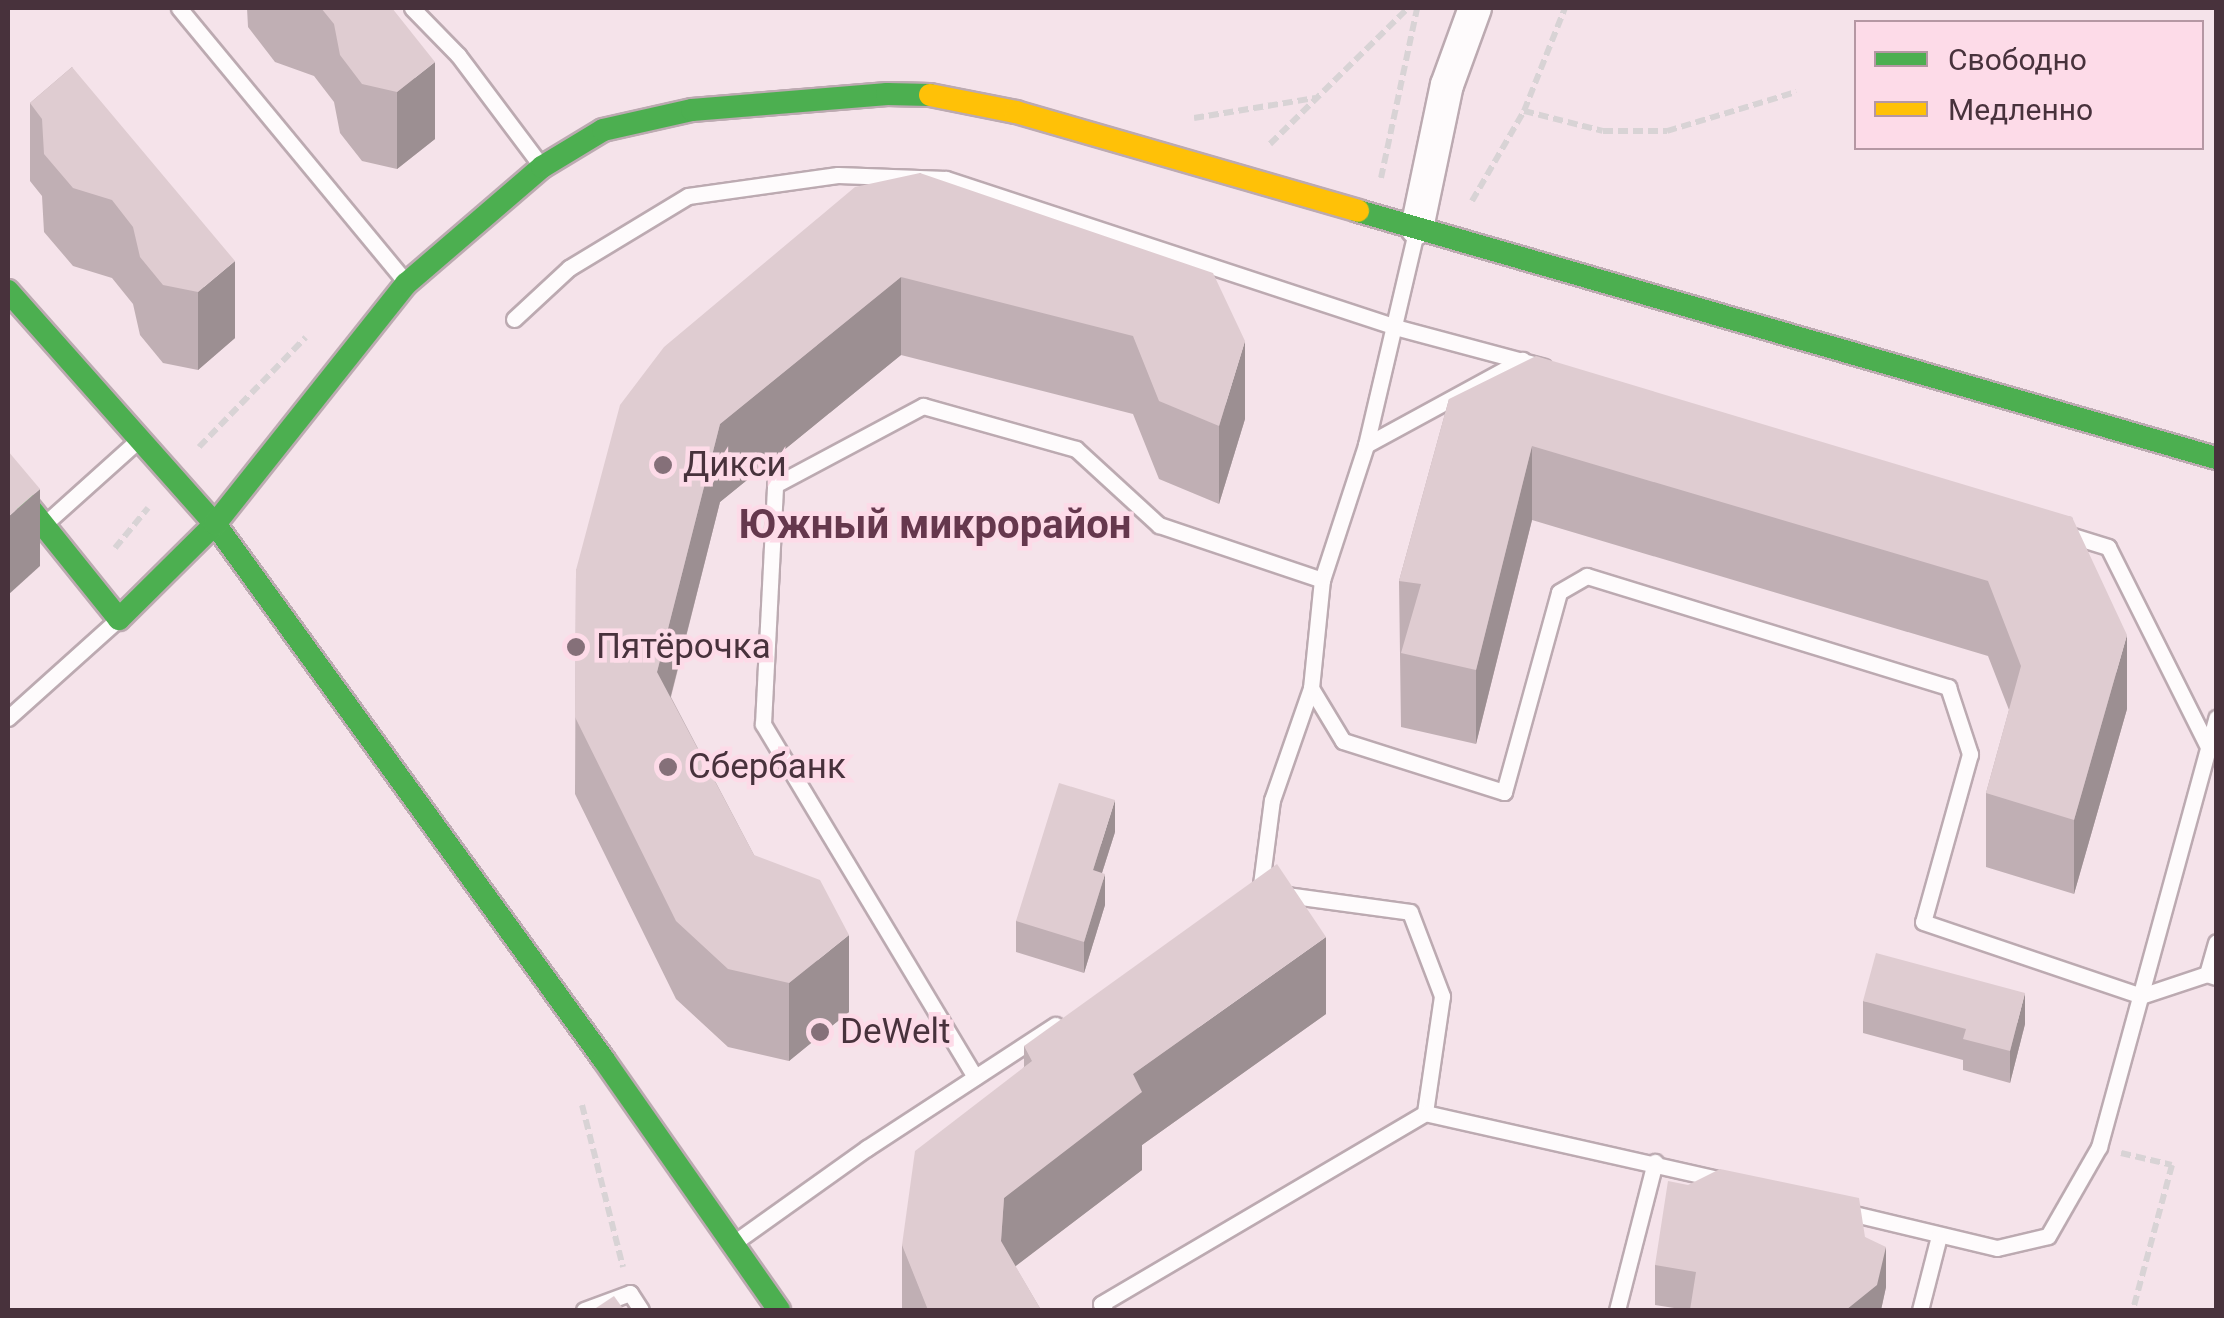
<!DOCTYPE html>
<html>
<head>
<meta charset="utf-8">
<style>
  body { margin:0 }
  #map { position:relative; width:2224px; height:1318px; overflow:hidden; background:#f5e3ea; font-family:Roboto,sans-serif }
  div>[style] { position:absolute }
  .path>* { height:6px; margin-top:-3px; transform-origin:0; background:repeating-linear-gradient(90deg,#d8d3d5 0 10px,transparent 0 15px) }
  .roads { filter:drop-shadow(2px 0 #bcaab1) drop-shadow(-2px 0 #bcaab1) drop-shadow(0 2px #bcaab1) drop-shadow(0 -2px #bcaab1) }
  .lane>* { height:15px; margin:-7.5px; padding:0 7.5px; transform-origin:7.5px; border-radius:7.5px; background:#fefbfc }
  .street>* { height:32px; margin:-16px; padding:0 16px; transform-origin:16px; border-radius:16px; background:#fefbfc }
  .fast>* { height:22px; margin:-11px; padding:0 11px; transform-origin:11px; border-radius:11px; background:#4caf50 }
  .slow>* { height:22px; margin:-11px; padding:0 11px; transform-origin:11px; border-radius:11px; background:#ffc107 }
  .wall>* { inset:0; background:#c0afb4 }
  .shaded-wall>* { inset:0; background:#9c8f92 }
  .building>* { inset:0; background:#dfccd1 }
  .dots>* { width:28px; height:28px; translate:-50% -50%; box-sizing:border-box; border:5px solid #fddbe8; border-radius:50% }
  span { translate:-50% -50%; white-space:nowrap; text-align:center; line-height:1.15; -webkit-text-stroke:9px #fddbe8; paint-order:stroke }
  .poi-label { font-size:35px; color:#48323c }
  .left { translate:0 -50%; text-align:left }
  .quarter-label { font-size:40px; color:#65384d; font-weight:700 }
  .frame { position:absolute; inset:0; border:10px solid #48323c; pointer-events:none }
  .legend { position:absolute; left:1854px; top:20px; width:350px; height:130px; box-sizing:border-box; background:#fddbe8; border:2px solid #b597a3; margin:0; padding:12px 18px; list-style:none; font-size:30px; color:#48323c }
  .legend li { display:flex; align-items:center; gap:20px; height:50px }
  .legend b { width:50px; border:2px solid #b597a3 }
</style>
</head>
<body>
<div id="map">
  <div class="path">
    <div style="left:1524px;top:111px;width:81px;rotate:14.2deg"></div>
    <div style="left:1603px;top:131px;width:64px"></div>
    <div style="left:1667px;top:131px;width:135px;rotate:-16.8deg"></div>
    <div style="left:1194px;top:118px;width:123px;rotate:-9.4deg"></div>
    <div style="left:1270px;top:144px;width:194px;rotate:-44.6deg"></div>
    <div style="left:1381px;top:178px;width:174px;rotate:-78deg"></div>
    <div style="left:1472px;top:201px;width:104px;rotate:-60deg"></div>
    <div style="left:1524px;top:111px;width:111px;rotate:-68.3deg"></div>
    <div style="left:199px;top:447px;width:153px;rotate:-45.8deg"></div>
    <div style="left:115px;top:548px;width:52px;rotate:-50.5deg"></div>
    <div style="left:582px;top:1105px;width:167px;rotate:75.8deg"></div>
    <div style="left:2121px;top:1153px;width:52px;rotate:13.2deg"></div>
    <div style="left:2172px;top:1165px;width:150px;rotate:105.1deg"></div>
  </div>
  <div class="roads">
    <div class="lane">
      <div style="left:179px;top:8px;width:353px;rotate:50.4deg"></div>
      <div style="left:412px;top:8px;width:66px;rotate:45.6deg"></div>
      <div style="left:458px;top:55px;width:135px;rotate:53.1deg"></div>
      <div style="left:514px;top:319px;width:75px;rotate:-42.8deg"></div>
      <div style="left:569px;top:268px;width:139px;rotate:-31.2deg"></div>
      <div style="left:688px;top:196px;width:151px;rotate:-8deg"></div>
      <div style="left:838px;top:175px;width:108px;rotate:2.1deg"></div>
      <div style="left:946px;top:179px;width:473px;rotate:18.2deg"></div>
      <div style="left:1395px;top:327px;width:154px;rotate:15deg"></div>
      <div style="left:1366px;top:445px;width:178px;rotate:-28.6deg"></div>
      <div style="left:48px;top:521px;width:117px;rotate:-41.9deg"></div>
      <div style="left:2066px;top:534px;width:44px;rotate:17.2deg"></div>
      <div style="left:2108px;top:547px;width:224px;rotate:63.4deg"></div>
      <div style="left:1311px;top:688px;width:62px;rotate:58.9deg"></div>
      <div style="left:1343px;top:741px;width:169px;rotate:17.6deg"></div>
      <div style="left:1504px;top:792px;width:207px;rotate:-74.6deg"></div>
      <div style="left:1559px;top:592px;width:32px;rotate:-30deg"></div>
      <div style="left:1587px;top:576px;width:378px;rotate:17.1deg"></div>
      <div style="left:1948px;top:687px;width:71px;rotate:71.8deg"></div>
      <div style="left:1970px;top:754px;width:174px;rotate:105.6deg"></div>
      <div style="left:1923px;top:922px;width:230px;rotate:18.7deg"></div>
      <div style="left:2141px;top:996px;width:70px;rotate:-18.4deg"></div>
      <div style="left:2207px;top:974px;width:9px;rotate:18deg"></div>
      <div style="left:8px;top:718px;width:145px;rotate:-41.9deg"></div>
      <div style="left:1260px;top:892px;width:93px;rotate:-82.6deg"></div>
      <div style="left:1272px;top:800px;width:119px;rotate:-70.8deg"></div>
      <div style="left:1311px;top:688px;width:109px;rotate:-84.2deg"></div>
      <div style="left:1322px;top:580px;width:142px;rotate:-71.9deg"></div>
      <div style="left:1366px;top:445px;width:219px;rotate:-76.8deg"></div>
      <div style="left:1279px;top:894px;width:132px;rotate:7.8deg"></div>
      <div style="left:1410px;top:912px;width:90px;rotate:69.1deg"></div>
      <div style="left:1442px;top:996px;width:118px;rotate:98.3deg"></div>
      <div style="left:2207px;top:974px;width:33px;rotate:-74deg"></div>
      <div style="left:975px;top:1077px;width:412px;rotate:-121deg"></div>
      <div style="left:763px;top:724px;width:239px;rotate:-87.1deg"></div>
      <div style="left:775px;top:485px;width:168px;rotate:-28.1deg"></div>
      <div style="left:923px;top:406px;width:159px;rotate:15.7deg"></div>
      <div style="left:1076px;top:449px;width:113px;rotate:42.5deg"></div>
      <div style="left:1159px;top:525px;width:172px;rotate:18.6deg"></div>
      <div style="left:1846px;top:1212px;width:155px;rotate:13.4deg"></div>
      <div style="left:1997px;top:1248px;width:52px;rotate:-13.2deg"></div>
      <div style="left:2048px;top:1236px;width:103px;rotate:-60.2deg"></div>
      <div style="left:2099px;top:1147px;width:445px;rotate:-74.7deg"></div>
      <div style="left:735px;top:1242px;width:162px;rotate:-35.5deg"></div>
      <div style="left:867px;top:1148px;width:225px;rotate:-33.2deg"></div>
      <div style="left:584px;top:1310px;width:49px;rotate:-20.3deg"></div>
      <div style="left:630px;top:1293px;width:20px;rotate:57deg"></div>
      <div style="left:1105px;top:1310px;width:7px;rotate:-124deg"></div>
      <div style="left:1101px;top:1304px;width:376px;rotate:-30.5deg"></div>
      <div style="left:1425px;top:1113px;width:310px;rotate:12.7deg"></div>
      <div style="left:1617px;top:1310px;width:153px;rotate:-75.6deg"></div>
      <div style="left:1920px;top:1310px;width:76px;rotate:-75.6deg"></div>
    </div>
    <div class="street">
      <div style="left:1417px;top:228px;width:146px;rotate:-78.2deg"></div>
      <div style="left:1447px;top:85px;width:82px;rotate:-70deg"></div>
    </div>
    <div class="fast">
      <div style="left:1358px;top:211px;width:893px;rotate:16.06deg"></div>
      <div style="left:8px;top:291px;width:312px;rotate:48.4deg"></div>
      <div style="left:215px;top:524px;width:662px;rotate:54.03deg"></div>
      <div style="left:604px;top:1060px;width:305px;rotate:55deg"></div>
      <div style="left:8px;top:481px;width:177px;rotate:51.2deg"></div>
      <div style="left:119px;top:619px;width:135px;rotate:-44.7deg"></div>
      <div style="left:215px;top:524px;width:307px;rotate:-51.5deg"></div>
      <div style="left:406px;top:284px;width:179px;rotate:-40.7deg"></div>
      <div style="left:542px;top:167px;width:71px;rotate:-31.2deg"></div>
      <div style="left:603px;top:130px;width:91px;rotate:-12.7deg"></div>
      <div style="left:692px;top:110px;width:196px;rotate:-4.7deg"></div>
      <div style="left:887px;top:94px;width:43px;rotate:1.3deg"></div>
    </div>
    <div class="slow">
      <div style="left:930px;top:95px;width:88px;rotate:11.2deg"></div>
      <div style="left:1016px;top:112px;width:356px;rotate:16.1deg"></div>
    </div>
  </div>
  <div class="wall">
    <div style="clip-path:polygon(247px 8px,392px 8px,435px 139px,397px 169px,362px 161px,340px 133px,334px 102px,314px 76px,275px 62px,248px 27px)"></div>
    <div style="clip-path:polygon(72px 67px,235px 338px,198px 370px,163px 363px,140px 335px,133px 304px,112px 278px,73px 266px,44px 232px,42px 196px,30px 181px,30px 103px)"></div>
    <div style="clip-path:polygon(920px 173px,1245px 419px,1219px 504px,1159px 479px,1133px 414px,901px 355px,720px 502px,671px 697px,754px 855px,849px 1012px,789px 1061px,728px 1047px,676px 999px,575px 794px,576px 570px)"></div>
    <div style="clip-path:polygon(1449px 399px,2072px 517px,2127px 709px,2074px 894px,1986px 867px,1986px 793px,2009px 710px,1988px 656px,1532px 520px,1476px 744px,1401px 727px,1399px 581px)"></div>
    <div style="clip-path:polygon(1115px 832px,1102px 873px,1105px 905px,1084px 973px,1016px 952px,1016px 921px)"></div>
    <div style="clip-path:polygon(1863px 1001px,2025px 1024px,2010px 1083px,1963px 1070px,1963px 1060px,1863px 1033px)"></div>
    <div style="clip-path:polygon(1326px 1014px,1142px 1145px,1142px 1170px,1015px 1266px,1041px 1310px,902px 1310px,902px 1245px,1024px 1067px,1024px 1046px)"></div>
    <div style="clip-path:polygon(1865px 1237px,1886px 1287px,1881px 1310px,1687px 1310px,1655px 1305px,1655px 1265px)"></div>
  </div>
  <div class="shaded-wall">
    <div style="clip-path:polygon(435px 62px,435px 139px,397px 169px,397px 92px)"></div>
    <div style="clip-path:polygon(235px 261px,235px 338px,198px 370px,198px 292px)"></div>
    <div style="clip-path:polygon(901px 277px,901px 355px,720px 502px,657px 750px,657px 672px,720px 424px)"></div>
    <div style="clip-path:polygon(1245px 341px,1245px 419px,1219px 504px,1219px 426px)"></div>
    <div style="clip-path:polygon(1532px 446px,1532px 520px,1476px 744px,1476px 670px)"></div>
    <div style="clip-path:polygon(40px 489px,40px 566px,8px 595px,8px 517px)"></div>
    <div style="clip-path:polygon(2127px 635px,2127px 709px,2074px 894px,2074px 820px)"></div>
    <div style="clip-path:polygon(1115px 800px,1115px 832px,1093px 901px,1093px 870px)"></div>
    <div style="clip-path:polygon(1105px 874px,1105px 905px,1084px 973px,1084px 942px)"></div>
    <div style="clip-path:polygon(849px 935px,849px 1012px,789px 1061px,789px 983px)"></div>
    <div style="clip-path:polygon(1326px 937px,1326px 1014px,1142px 1145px,1142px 1170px,1004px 1275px,1001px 1241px,1004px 1198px,1133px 1074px)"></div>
    <div style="clip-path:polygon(2025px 993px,2025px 1024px,2010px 1083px,2010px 1051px)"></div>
    <div style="clip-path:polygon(1886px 1247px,1886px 1287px,1881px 1310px,1846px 1310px)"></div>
  </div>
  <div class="building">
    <div style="clip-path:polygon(321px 8px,392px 8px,435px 62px,397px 92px,362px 84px,340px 55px,334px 24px)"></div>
    <div style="clip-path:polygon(72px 67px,235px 261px,198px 292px,163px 285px,140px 257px,133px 227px,112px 200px,73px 188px,44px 154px,42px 119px,30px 103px)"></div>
    <div style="clip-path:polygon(920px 173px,1213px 273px,1245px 341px,1219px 426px,1159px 401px,1133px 336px,901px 277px,720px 424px,657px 672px,754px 855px,820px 880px,849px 935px,789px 983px,728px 969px,676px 921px,575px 717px,576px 570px,620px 405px,664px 347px,855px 187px)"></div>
    <div style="clip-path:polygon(1536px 356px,2072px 517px,2127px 635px,2074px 820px,1986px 793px,2021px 666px,1988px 581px,1532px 446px,1476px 670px,1401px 653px,1421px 584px,1399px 581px,1449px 399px)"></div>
    <div style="clip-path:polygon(8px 451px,40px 489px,8px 517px)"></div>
    <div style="clip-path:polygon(1059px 783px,1115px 800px,1093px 870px,1105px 874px,1084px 942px,1016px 921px)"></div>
    <div style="clip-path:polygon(1277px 864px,1326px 937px,1133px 1074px,1142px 1092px,1004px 1198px,1001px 1241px,1041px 1310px,928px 1310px,902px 1245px,915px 1151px,1032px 1061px,1024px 1046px)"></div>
    <div style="clip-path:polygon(1876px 953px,2025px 993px,2010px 1051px,1963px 1039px,1966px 1029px,1863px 1001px)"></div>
    <div style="clip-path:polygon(1720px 1169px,1859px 1198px,1865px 1237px,1886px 1247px,1877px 1285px,1846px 1310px,1690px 1310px,1696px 1272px,1655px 1265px,1668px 1181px,1688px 1185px)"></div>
    <div style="clip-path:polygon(614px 1296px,624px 1310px,593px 1310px)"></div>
  </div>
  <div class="dots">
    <div style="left:663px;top:465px;background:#857079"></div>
    <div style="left:576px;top:647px;background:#857079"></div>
    <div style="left:668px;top:767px;background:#857079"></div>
    <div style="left:820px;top:1032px;background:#857079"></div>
  </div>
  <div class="poi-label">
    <span class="left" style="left:683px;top:465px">Дикси</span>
    <span class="left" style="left:596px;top:647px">Пятёрочка</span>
    <span class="left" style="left:688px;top:767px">Сбербанк</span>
    <span class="left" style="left:840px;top:1032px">DeWelt</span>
  </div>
  <div class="quarter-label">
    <span style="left:935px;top:525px">Южный микрорайон</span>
  </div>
  <div class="frame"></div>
  <ul class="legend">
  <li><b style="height:12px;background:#4caf50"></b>Свободно</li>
  <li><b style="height:12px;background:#ffc107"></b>Медленно</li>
  </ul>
</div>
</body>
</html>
